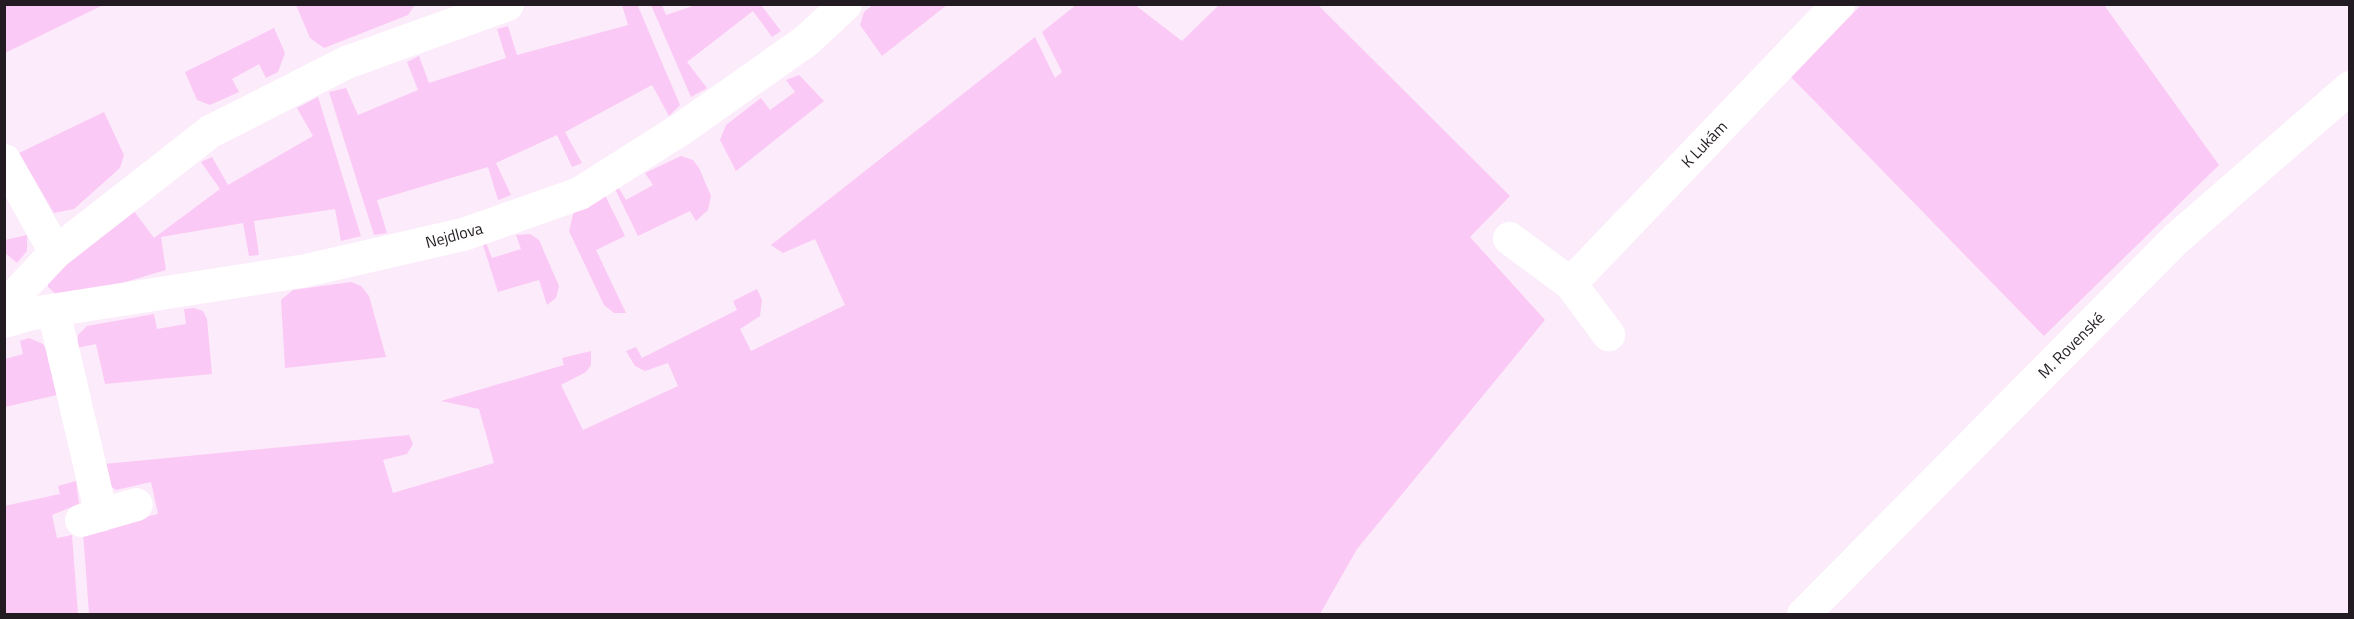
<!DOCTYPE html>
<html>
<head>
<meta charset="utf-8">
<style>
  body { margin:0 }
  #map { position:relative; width:2354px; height:619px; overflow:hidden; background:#fcebfa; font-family:"Titillium Web",sans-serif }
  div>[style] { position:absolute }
  .green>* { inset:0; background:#fbc9f5 }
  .minor>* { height:33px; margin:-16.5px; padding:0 16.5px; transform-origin:16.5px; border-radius:16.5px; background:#fff }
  span { translate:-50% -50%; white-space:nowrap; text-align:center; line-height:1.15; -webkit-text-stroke:6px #fefefe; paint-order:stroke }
  .street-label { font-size:16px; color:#221b21 }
  .frame { position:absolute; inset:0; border:6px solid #221b21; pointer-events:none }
</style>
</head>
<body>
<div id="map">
  <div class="green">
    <div style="clip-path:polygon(5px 4px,103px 4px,103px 5px,5px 53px)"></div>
    <div style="clip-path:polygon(637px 4px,680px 105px,669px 116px,652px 85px,565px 132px,582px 163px,572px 167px,557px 135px,496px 163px,511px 195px,498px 200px,488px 167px,377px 200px,387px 233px,374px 235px,329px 92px,346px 88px,358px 115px,418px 90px,407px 62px,419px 56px,429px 83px,506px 58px,497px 29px,508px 26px,517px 55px,628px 25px,622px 5px)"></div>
    <div style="clip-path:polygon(415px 5px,408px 15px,324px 48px,310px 38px,296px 5px)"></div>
    <div style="clip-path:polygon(651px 5px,662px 5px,666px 15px,696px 5px,761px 5px,781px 31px,772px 37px,753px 11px,687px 62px,707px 88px,691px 97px)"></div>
    <div style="clip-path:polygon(873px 5px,873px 4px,947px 5px,882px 56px,860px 25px,864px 12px)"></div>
    <div style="clip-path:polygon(1076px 5px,1135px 5px,1182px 41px,1219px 5px,1318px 5px,1510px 196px,1470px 237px,1545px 320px,1357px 549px,1320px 614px,89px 614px,83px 532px,158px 514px,151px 482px,116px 490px,109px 485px,104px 464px,409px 435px,413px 444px,407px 454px,383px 460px,393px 493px,494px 463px,479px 409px,441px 401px,564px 365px,562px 358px,591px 351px,591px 365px,586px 372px,561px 385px,583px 430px,678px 386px,668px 363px,645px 371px,635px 366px,626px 351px,636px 347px,642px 358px,737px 310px,733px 301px,757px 289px,762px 300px,760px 316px,740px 329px,751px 351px,845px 305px,815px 239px,783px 253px,771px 245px,1035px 37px,1055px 78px,1062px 72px,1042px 32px)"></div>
    <div style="clip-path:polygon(1861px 5px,2104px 5px,2219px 165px,2044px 336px,1791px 77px)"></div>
    <div style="clip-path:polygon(274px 28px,285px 53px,278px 72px,266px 78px,259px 64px,232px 79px,239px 92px,210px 105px,197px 100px,185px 72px)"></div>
    <div style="clip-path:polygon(799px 75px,824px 101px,736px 171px,720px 140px,726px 125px,761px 98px,770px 110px,795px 92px,786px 80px)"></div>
    <div style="clip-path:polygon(318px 97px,361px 236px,341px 241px,335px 209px,254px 221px,259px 255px,249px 256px,243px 223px,161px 237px,166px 270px,78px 296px,59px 297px,48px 287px,48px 273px,134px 211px,154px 238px,220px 189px,201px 162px,212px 157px,228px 185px,313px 136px,297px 108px)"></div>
    <div style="clip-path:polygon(104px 112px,124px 155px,120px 168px,74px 209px,54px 213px,19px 153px)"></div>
    <div style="clip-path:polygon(681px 156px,693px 160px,699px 168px,711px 196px,708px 210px,696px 221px,690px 211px,638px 236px,615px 189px,618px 187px,626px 200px,653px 185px,645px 173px)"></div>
    <div style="clip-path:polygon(605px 195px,625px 236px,596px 250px,626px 313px,614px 313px,604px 305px,569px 231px,574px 211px)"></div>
    <div style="clip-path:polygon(530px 234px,539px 240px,559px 286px,556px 298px,547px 305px,539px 280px,498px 292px,483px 245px,486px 243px,492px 258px,521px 249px,516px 235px)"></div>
    <div style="clip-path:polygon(27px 235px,27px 251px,17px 263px,5px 253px,5px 240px)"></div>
    <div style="clip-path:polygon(351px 282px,361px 286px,369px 296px,386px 357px,285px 368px,281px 300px,293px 290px)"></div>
    <div style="clip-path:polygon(194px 308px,203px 311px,207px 319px,212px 374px,105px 384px,96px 344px,77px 348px,78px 335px,87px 326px,154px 314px,157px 329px,186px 324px,184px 309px)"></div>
    <div style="clip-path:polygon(29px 338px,43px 344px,48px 352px,57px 395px,5px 407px,5px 359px,23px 354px,20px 341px)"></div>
    <div style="clip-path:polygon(76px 481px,79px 504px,52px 515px,57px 538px,72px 535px,78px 614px,5px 614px,4px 506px,60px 494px,58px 486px)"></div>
  </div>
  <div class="minor">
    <div style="left:4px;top:160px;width:105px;rotate:61deg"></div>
    <div style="left:1509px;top:238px;width:76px;rotate:36.4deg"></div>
    <div style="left:1570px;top:283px;width:64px;rotate:53.3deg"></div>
    <div style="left:1570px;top:283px;width:387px;rotate:-46.2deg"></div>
    <div style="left:4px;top:306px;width:74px;rotate:-46.6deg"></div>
    <div style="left:55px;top:252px;width:197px;rotate:-38deg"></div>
    <div style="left:210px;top:131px;width:153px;rotate:-26.9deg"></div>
    <div style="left:346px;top:62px;width:171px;rotate:-19.8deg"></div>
    <div style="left:53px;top:310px;width:210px;rotate:76.8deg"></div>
    <div style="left:4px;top:321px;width:29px;rotate:-16deg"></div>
    <div style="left:32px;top:313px;width:272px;rotate:-8.9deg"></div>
    <div style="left:301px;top:271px;width:166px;rotate:-12.9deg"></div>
    <div style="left:463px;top:234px;width:123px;rotate:-19.5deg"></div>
    <div style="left:579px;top:193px;width:120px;rotate:-32.4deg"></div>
    <div style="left:680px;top:129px;width:154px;rotate:-35.2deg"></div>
    <div style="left:806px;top:40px;width:53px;rotate:-42.7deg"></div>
    <div style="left:81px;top:520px;width:57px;rotate:-16.2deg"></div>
    <div style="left:1803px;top:614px;width:528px;rotate:-45.23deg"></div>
    <div style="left:2175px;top:239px;width:232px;rotate:-41deg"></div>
  </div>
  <div class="street-label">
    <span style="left:1704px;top:144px;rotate:-46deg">K Lukám</span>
    <span style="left:454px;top:235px;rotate:-15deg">Nejdlova</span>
    <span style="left:2071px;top:345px;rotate:-45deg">M. Rovenské</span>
  </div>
  <div class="frame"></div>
</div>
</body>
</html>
